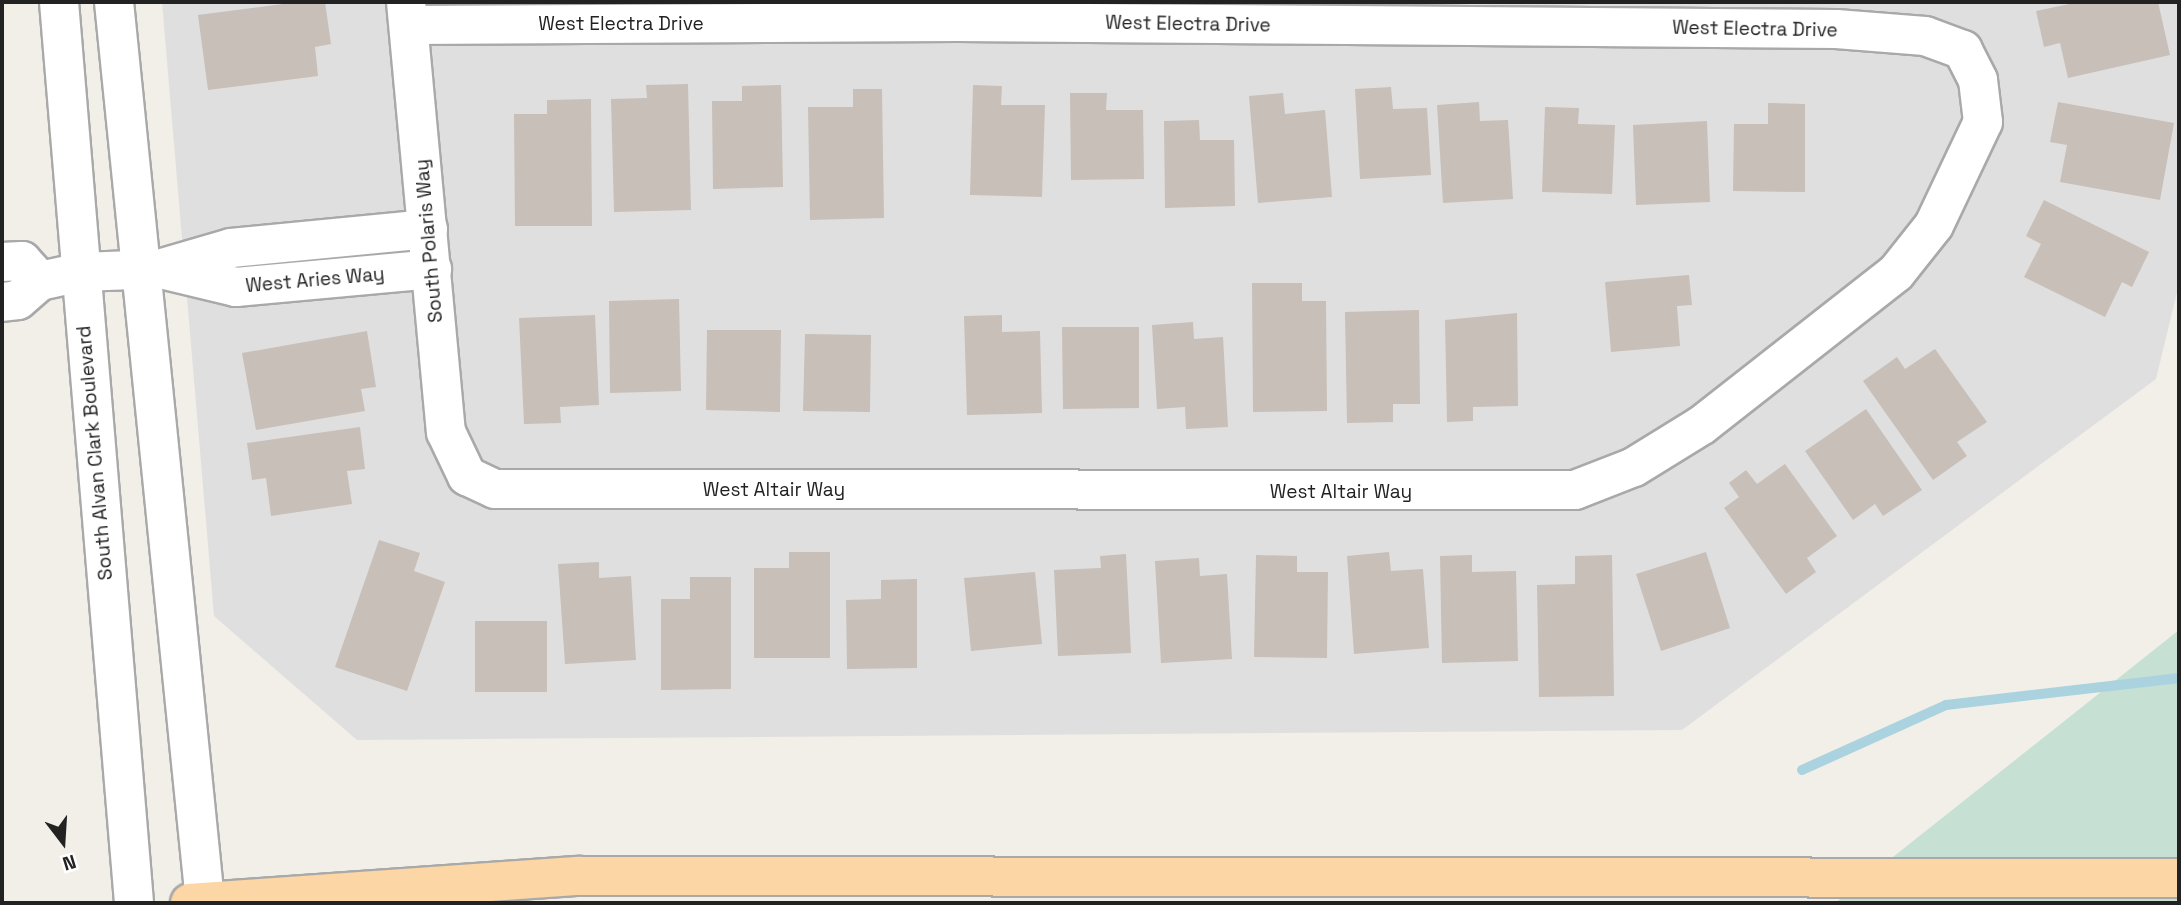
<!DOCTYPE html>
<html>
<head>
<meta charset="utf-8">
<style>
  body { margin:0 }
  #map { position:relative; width:2181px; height:905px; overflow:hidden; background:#f2efe9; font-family:"Space Grotesk",sans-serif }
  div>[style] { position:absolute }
  .residential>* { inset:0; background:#e0dfdf }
  .wetland>* { inset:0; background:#c6e0d4 }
  .stream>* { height:10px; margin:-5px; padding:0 5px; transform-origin:5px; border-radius:5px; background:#aad3df }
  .building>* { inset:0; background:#c7bfb8 }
  .roads { filter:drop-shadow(2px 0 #a9a9a9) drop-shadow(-2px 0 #a9a9a9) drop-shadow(0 2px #a9a9a9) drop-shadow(0 -2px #a9a9a9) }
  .minor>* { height:38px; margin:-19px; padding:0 19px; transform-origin:19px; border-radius:19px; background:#fff }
  .major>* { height:38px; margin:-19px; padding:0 19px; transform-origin:19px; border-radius:19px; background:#fcd6a4 }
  span { translate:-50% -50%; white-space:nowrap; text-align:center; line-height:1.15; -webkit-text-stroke:5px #fff; paint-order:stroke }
  .street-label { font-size:19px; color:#222 }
  .frame { position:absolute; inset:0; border:4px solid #222; pointer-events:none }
  .north { position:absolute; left:28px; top:807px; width:70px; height:70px; -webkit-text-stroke:5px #fff; paint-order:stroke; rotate:163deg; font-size:19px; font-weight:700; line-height:28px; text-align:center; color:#222 }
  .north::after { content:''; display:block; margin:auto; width:24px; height:32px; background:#222; clip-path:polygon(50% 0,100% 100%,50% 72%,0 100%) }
</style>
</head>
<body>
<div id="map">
  <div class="residential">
    <div style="clip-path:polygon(162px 2px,2179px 2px,2179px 284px,2156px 379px,1682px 730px,357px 740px,214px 616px)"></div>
  </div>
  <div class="wetland">
    <div style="clip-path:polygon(2179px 630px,2179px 903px,1835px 903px)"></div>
  </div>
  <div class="stream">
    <div style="left:1802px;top:770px;width:158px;rotate:-24.3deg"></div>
    <div style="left:1946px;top:705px;width:235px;rotate:-6.6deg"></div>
  </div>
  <div class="building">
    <div style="clip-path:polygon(299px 2px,325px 2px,331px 44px,315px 47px,318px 76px,208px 90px,198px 15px)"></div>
    <div style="clip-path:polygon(2079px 2px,2158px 2px,2170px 55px,2068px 78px,2060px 43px,2044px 47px,2036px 11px)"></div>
    <div style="clip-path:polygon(688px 84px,691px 210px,614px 212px,611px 99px,647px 98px,646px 85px)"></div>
    <div style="clip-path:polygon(781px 85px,783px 187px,713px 189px,712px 101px,742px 101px,742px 86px)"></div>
    <div style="clip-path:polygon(973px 85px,1002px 86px,1001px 105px,1045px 105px,1042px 197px,970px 195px)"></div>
    <div style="clip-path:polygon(1391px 87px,1393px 109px,1427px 108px,1431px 175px,1360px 179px,1355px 89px)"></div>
    <div style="clip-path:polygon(853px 89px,882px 89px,884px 218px,810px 220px,808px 107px,853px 107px)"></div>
    <div style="clip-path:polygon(1070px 93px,1107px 93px,1106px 110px,1143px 110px,1144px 179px,1071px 180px)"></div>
    <div style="clip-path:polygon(1283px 93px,1285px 114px,1325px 110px,1332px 197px,1258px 203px,1249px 96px)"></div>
    <div style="clip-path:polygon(591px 99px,592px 226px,515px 226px,514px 114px,547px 114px,547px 100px)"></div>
    <div style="clip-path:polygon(1479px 102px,1480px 121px,1508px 120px,1513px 199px,1443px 203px,1437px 105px)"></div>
    <div style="clip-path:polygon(2058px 102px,2174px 123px,2160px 200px,2060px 182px,2067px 145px,2050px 142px)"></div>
    <div style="clip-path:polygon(1768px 103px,1805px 104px,1805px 192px,1733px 191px,1734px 124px,1768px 124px)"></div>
    <div style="clip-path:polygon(1545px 107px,1579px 108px,1578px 124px,1615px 125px,1612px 194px,1542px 192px)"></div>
    <div style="clip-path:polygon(1199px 120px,1200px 140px,1234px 140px,1235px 206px,1165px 208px,1164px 121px)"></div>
    <div style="clip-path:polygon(1707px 121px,1710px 202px,1636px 205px,1633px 125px)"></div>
    <div style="clip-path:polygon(2044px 200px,2149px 252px,2132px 287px,2122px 282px,2105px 317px,2024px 277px,2041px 244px,2026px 236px)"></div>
    <div style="clip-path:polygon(1689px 275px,1692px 305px,1677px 306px,1680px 346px,1611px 352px,1605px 282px)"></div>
    <div style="clip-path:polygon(1252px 283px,1302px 283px,1302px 301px,1326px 301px,1327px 411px,1253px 412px)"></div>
    <div style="clip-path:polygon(679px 299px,681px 391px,610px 393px,609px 301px)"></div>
    <div style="clip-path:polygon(1419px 310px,1420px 404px,1393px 404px,1393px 422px,1347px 423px,1345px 312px)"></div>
    <div style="clip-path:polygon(1517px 313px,1518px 406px,1473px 407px,1473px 421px,1447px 422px,1445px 320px)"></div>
    <div style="clip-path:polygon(595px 315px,599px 405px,560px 407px,561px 423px,524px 424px,519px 318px)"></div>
    <div style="clip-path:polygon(1002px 315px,1002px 332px,1040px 331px,1042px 413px,967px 415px,964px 316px)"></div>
    <div style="clip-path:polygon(1193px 322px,1194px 339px,1223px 337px,1228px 427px,1186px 429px,1185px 407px,1157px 409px,1152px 325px)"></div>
    <div style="clip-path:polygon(1062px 327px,1139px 327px,1139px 408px,1063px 409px)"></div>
    <div style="clip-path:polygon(707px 330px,781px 330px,780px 412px,706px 410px)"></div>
    <div style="clip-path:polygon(367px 331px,376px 387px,361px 389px,365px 411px,256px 430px,242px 353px)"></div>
    <div style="clip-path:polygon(805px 334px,871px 335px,870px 412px,803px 411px)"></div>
    <div style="clip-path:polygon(1935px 349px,1987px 422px,1957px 442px,1967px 456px,1933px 480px,1863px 381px,1897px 357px,1905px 369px)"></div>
    <div style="clip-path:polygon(1866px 409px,1922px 490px,1883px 516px,1875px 504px,1853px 520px,1805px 451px)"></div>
    <div style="clip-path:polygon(360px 427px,365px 469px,347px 471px,352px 504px,271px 516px,266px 478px,252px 480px,247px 443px)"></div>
    <div style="clip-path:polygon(1785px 464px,1837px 536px,1807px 558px,1816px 572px,1786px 594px,1724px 508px,1739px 497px,1729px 483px,1746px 470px,1757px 484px)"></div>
    <div style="clip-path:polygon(379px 540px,420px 553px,414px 571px,445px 582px,407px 691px,335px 667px)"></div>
    <div style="clip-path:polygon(789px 552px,830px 552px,830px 658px,754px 658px,754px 568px,789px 568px)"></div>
    <div style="clip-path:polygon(1389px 552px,1391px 571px,1423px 569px,1429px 648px,1354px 654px,1347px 556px)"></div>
    <div style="clip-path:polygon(1706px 552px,1730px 628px,1661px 651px,1636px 574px)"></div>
    <div style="clip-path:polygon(1126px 554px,1131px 653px,1058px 656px,1054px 570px,1101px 568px,1100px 556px)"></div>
    <div style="clip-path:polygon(1256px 555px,1297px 556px,1297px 572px,1328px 572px,1327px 658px,1254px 657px)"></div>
    <div style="clip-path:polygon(1472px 555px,1472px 572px,1516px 571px,1518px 661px,1442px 663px,1440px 556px)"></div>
    <div style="clip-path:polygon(1612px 555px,1614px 696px,1539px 697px,1537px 585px,1575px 584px,1575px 556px)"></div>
    <div style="clip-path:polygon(1199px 558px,1200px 576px,1227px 574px,1232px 659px,1161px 663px,1155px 561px)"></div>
    <div style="clip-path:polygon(599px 562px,599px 578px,631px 576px,636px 660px,565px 664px,558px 564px)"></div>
    <div style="clip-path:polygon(1035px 572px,1042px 644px,971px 651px,964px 578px)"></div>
    <div style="clip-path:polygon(690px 577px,731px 577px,731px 689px,661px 690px,661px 599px,690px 599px)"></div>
    <div style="clip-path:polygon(917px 579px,917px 668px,847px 669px,846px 600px,881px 599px,881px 580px)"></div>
    <div style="clip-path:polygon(475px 621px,547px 621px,547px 692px,475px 692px)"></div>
  </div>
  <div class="roads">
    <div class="minor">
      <div style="left:59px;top:2px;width:904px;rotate:85.24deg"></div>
      <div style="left:114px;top:2px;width:904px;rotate:84.22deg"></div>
      <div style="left:406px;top:2px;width:432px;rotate:84.7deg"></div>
      <div style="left:446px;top:432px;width:49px;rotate:64.5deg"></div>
      <div style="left:467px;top:476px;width:31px;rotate:25deg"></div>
      <div style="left:495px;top:489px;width:1080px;rotate:0.05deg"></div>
      <div style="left:1575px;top:490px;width:63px;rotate:-21.3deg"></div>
      <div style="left:1634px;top:467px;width:80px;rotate:-31.7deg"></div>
      <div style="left:1702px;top:425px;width:246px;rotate:-38.1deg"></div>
      <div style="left:1896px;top:273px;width:61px;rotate:-51.6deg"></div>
      <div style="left:1934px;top:225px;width:114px;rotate:-64.6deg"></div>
      <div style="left:1983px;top:122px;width:42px;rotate:-96.8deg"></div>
      <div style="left:1978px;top:80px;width:34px;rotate:-117deg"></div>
      <div style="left:1963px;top:50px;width:40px;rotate:-159.8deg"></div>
      <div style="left:1925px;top:36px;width:89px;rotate:-175.5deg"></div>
      <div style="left:1836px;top:29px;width:878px;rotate:-179.54deg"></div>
      <div style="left:958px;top:22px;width:549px;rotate:179.69deg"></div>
      <div style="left:2px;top:262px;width:20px;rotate:-3deg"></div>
      <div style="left:22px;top:261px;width:27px;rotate:48deg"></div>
      <div style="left:161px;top:269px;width:77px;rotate:13.5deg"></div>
      <div style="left:236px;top:287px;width:197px;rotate:-5.2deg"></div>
      <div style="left:2px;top:302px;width:16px;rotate:-7deg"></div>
      <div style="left:18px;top:300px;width:29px;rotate:-41deg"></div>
      <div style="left:40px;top:281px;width:42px;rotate:-12.4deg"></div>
      <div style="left:81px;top:272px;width:78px;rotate:-2.2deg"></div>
      <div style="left:159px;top:269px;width:75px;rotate:-16.3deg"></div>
      <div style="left:231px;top:248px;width:198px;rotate:-5.5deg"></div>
    </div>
    <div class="major">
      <div style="left:190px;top:903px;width:389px;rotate:-4deg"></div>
      <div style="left:578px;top:876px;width:1601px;rotate:0.07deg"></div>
    </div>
  </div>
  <div class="street-label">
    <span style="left:621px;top:24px">West Electra Drive</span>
    <span style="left:1188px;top:24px;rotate:1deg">West Electra Drive</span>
    <span style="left:1755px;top:29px;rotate:1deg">West Electra Drive</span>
    <span style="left:429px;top:241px;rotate:-95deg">South Polaris Way</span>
    <span style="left:315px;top:280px;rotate:-5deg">West Aries Way</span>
    <span style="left:95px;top:453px;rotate:-95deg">South Alvan Clark Boulevard</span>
    <span style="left:774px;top:490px">West Altair Way</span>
    <span style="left:1341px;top:492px">West Altair Way</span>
  </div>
  <div class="frame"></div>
  <div class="north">N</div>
</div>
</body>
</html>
